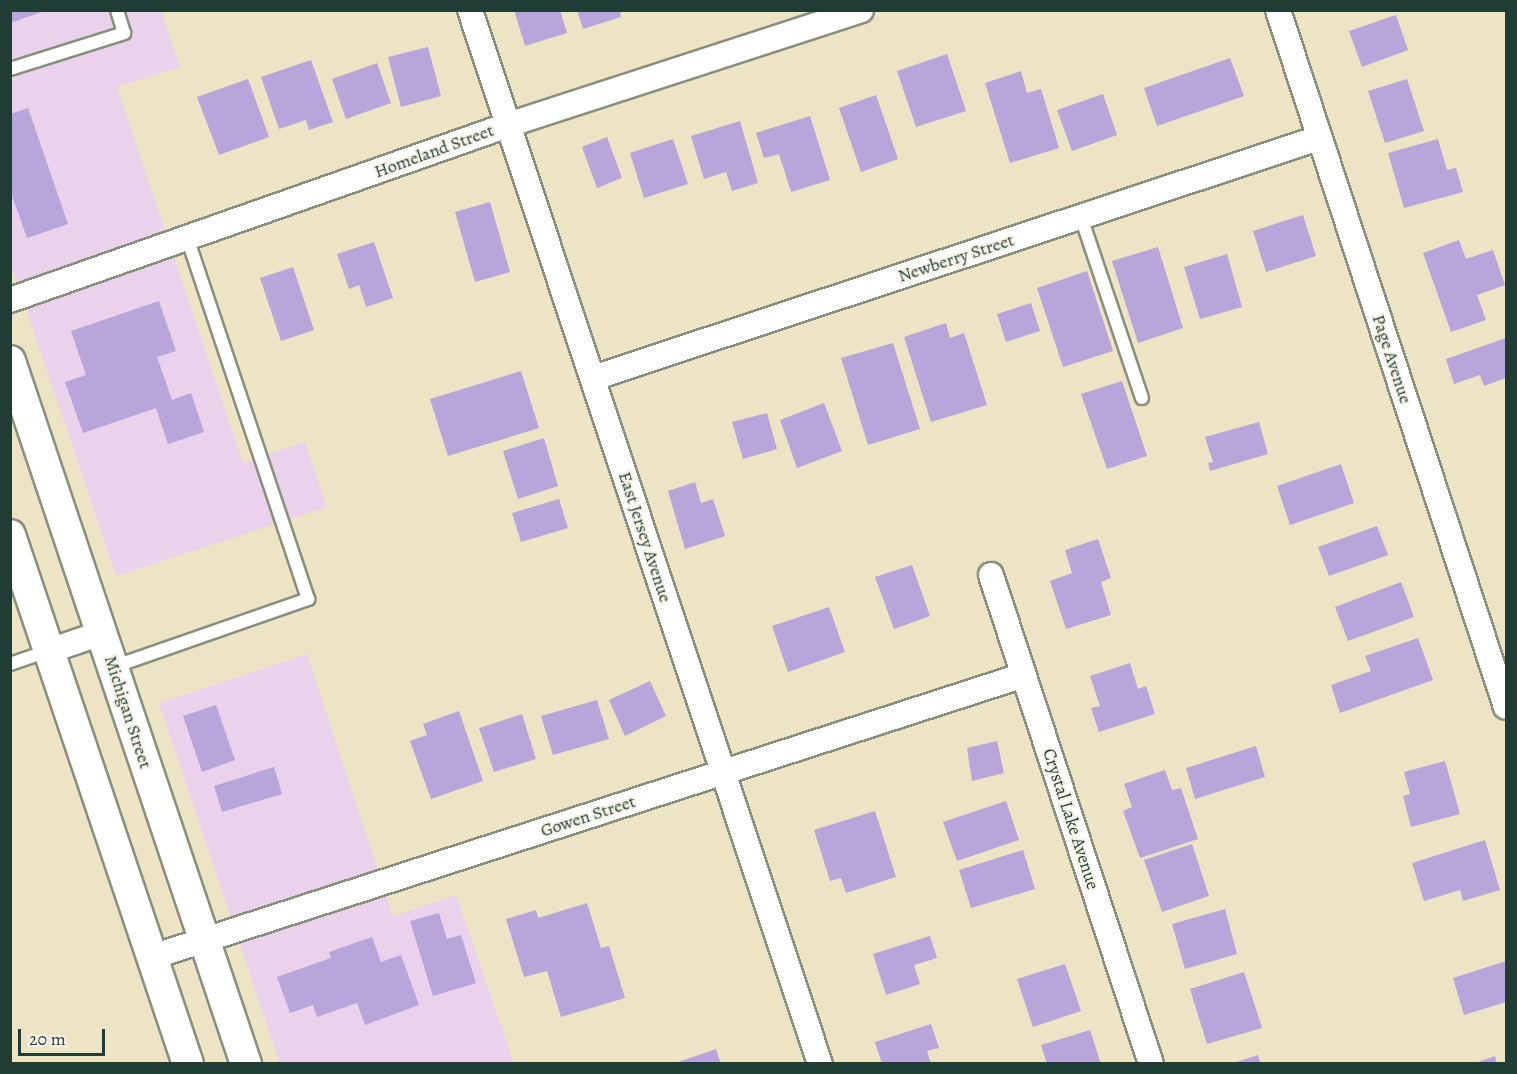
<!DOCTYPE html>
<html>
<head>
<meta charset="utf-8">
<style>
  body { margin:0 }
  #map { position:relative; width:1517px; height:1074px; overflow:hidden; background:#ede4c5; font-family:Alegreya,serif }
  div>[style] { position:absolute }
  .built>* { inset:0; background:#ead1ec }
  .building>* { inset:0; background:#b8a5da }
  .roads { filter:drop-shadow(2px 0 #86907c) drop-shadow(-2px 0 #86907c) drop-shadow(0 2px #86907c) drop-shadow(0 -2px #86907c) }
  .service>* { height:12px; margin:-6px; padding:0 6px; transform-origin:6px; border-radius:6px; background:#fff }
  .minor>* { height:24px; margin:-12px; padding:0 12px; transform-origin:12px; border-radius:12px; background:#fff }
  .tertiary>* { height:30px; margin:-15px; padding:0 15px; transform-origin:15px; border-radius:15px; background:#fff }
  span { translate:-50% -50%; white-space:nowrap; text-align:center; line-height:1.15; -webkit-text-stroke:4.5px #f7f3e8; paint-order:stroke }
  .street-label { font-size:18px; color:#1f3d34 }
  .frame { position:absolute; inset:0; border:12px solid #1f3d34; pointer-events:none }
  .scale { position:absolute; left:18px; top:1029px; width:87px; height:27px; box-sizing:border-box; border:3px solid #1f3d34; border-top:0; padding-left:8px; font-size:18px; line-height:21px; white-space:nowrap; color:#1f3d34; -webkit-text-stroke:4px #f7f3e8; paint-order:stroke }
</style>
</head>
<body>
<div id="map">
  <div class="built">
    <div style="clip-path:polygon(10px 11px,161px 11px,180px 67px,117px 87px,243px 463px,305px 442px,327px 507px,116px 576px,11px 264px)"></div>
    <div style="clip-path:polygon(307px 654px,393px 916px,456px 895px,514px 1063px,280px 1063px,159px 703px)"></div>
  </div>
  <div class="building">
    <div style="clip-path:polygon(10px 10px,45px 10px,45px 11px,10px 23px)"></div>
    <div style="clip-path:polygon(514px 10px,560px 10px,567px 33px,525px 46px)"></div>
    <div style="clip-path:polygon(577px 10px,620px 10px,621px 17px,583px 29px)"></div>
    <div style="clip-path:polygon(1396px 15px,1408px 50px,1362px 67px,1349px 31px)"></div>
    <div style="clip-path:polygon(428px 47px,441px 96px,401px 107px,388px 57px)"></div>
    <div style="clip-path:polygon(947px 54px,966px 111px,916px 127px,897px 71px)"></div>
    <div style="clip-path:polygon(1230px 58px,1244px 96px,1157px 126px,1144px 88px)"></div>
    <div style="clip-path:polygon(311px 60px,333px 122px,309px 130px,306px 120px,279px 129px,261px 77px)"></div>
    <div style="clip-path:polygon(377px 63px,391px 103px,346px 119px,332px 79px)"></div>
    <div style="clip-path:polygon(1021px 71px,1027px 93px,1041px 89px,1059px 148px,1010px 163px,985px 83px)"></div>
    <div style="clip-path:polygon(248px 79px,269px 137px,219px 155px,197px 97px)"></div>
    <div style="clip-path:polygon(1407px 79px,1424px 131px,1385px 143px,1368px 91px)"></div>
    <div style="clip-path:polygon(1103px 94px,1117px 135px,1072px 151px,1057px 110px)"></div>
    <div style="clip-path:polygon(876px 95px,898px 159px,861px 172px,839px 108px)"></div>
    <div style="clip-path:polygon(28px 108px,68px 224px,27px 238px,10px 190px,10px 114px)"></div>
    <div style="clip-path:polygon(810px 116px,830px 180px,791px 192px,779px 154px,764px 158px,756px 133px)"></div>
    <div style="clip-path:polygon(740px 121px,758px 183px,732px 191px,726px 172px,704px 179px,691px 136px)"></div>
    <div style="clip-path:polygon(607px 137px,622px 178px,597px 188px,582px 147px)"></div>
    <div style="clip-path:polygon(673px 139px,688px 184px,644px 198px,630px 153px)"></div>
    <div style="clip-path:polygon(1438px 139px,1447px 170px,1456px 168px,1463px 192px,1404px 208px,1388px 153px)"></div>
    <div style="clip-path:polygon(490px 202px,510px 272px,475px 282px,455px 212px)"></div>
    <div style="clip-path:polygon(1303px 215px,1316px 256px,1266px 272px,1253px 231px)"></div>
    <div style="clip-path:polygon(1459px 240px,1466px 259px,1493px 250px,1505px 285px,1477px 295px,1486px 320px,1451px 332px,1423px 253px)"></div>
    <div style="clip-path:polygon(374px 242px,393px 298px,366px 307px,359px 285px,349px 289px,337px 254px)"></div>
    <div style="clip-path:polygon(1158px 247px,1183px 328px,1138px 343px,1112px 261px)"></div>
    <div style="clip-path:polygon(1227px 254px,1242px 307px,1200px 319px,1184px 267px)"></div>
    <div style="clip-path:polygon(293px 267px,314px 330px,281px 341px,260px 278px)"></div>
    <div style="clip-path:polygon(1087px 271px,1113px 351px,1063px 367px,1037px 288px)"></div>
    <div style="clip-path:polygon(159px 301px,176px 351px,157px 357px,172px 400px,191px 393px,204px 432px,168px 444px,156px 408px,83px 433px,65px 382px,86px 375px,71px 331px)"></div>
    <div style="clip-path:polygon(1031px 303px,1040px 331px,1006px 342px,997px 314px)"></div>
    <div style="clip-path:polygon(946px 323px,950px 338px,964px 333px,987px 405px,931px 422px,904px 337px)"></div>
    <div style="clip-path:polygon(1506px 338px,1506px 378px,1484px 386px,1480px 375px,1454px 384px,1446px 359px)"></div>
    <div style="clip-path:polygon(893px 343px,920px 429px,868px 445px,841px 358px)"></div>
    <div style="clip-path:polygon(521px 371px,539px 428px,448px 456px,430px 399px)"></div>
    <div style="clip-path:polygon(1122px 381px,1147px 456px,1107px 469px,1081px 394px)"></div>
    <div style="clip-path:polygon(824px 403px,842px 451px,797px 468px,780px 420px)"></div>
    <div style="clip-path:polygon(767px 413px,777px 449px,743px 459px,732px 422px)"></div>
    <div style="clip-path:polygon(1259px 422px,1268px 454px,1210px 471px,1208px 463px,1213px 462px,1205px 437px)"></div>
    <div style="clip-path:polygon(544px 438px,558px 486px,518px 499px,503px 451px)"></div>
    <div style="clip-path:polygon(1341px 464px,1354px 503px,1290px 525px,1277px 486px)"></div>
    <div style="clip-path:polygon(695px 482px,701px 503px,713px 499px,725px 536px,685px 549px,668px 491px)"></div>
    <div style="clip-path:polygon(559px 499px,568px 528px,521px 542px,512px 513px)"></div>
    <div style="clip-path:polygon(1377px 526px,1388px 555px,1329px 576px,1318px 547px)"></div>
    <div style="clip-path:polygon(1098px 539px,1111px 578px,1101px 582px,1111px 615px,1066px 629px,1050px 581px,1072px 573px,1065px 550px)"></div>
    <div style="clip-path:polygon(912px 565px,930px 616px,894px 629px,875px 577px)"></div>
    <div style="clip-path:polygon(1401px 582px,1414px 617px,1348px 641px,1335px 607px)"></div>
    <div style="clip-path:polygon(829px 607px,845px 652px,788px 672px,772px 626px)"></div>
    <div style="clip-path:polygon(1418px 638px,1433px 680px,1340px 713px,1331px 685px,1371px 671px,1365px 656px)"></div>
    <div style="clip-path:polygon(1130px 663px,1138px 689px,1146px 686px,1155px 714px,1099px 732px,1091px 708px,1100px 706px,1090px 676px)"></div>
    <div style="clip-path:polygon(650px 681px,666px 716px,625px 736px,609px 700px)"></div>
    <div style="clip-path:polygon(597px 700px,609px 739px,553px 755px,541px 716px)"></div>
    <div style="clip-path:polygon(216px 705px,235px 760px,202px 772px,183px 716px)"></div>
    <div style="clip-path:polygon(459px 711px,483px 781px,431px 799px,410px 741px,427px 735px,423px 724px)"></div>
    <div style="clip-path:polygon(522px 714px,536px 759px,494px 772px,479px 728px)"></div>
    <div style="clip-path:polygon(997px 741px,1004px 773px,972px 781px,967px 748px)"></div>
    <div style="clip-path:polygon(1256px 746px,1265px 777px,1195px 799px,1186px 768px)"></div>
    <div style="clip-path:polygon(1445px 761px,1460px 814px,1411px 827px,1403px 796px,1410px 794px,1404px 772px)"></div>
    <div style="clip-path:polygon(274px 767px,282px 794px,222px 812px,214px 786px)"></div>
    <div style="clip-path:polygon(1165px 770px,1172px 790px,1181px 788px,1198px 839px,1140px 858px,1123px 811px,1132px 807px,1124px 784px)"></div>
    <div style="clip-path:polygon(1006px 801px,1019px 840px,957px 861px,943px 822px)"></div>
    <div style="clip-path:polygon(875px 811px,896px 877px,846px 893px,841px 878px,830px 881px,814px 830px)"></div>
    <div style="clip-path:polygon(1485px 840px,1500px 890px,1463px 901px,1460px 890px,1424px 901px,1412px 863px)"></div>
    <div style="clip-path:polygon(1192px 844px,1209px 896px,1162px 912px,1144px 860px)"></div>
    <div style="clip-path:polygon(1023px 850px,1035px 889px,971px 908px,959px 870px)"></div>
    <div style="clip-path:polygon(587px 903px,601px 948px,609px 946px,625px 998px,561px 1017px,547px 971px,524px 977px,506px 919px,536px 910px,538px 918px)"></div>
    <div style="clip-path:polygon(1225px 909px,1237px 954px,1185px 969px,1172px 924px)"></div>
    <div style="clip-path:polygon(439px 913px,447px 939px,461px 935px,476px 983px,433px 996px,410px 921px)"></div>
    <div style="clip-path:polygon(930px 936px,937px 958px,914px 965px,920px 984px,886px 995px,873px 954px)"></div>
    <div style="clip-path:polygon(372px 937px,381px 962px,401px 955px,419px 1005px,365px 1025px,357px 1003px,317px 1017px,313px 1005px,290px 1013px,277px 977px,331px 958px,329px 952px)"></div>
    <div style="clip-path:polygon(1506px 961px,1506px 1002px,1464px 1015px,1453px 978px)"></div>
    <div style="clip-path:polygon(1065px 964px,1081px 1011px,1033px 1027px,1017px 979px)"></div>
    <div style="clip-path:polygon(1244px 972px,1262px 1028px,1207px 1044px,1190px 989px)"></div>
    <div style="clip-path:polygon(931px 1024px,939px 1048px,927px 1051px,931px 1064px,882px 1064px,875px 1042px)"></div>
    <div style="clip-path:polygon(1090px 1030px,1101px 1064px,1047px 1064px,1041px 1045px)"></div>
    <div style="clip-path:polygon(716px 1049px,721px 1064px,675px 1064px,675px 1063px)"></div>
    <div style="clip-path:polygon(1258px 1055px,1261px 1064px,1233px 1064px,1233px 1063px)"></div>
    <div style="clip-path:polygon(1495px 1056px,1497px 1064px,1475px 1064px,1475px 1063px)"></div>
  </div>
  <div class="roads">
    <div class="service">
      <div style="left:10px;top:69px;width:120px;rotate:-17.5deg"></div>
      <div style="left:124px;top:33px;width:24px;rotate:-107deg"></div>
      <div style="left:1081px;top:217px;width:191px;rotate:71.4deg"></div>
      <div style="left:10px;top:664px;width:40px;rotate:-18.9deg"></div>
      <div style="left:113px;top:667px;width:207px;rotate:-19.2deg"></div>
      <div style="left:308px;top:599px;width:379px;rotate:-108.5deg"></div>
    </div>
    <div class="minor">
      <div style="left:470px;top:10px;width:1111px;rotate:71.63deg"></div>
      <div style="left:1278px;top:10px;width:733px;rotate:71.89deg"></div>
      <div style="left:10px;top:300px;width:528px;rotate:-19.36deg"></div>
      <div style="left:508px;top:125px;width:371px;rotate:-18deg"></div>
      <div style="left:593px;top:378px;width:765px;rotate:-18.29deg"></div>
      <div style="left:991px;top:575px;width:515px;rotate:71.88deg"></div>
      <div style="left:49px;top:651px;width:56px;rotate:-18.8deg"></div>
      <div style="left:152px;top:957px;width:916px;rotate:-17.92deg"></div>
    </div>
    <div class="tertiary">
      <div style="left:10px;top:361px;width:742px;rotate:71.44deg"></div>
      <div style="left:10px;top:535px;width:558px;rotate:71.4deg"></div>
    </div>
  </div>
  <div class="street-label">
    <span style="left:434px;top:151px;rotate:-20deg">Homeland Street</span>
    <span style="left:956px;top:258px;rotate:-18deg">Newberry Street</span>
    <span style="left:1392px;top:359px;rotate:72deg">Page Avenue</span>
    <span style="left:645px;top:537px;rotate:72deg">East Jersey Avenue</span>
    <span style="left:128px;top:712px;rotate:72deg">Michigan Street</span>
    <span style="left:588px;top:816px;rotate:-18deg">Gowen Street</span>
    <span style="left:1071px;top:819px;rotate:72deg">Crystal Lake Avenue</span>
  </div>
  <div class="frame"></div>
  <div class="scale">20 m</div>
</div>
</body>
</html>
